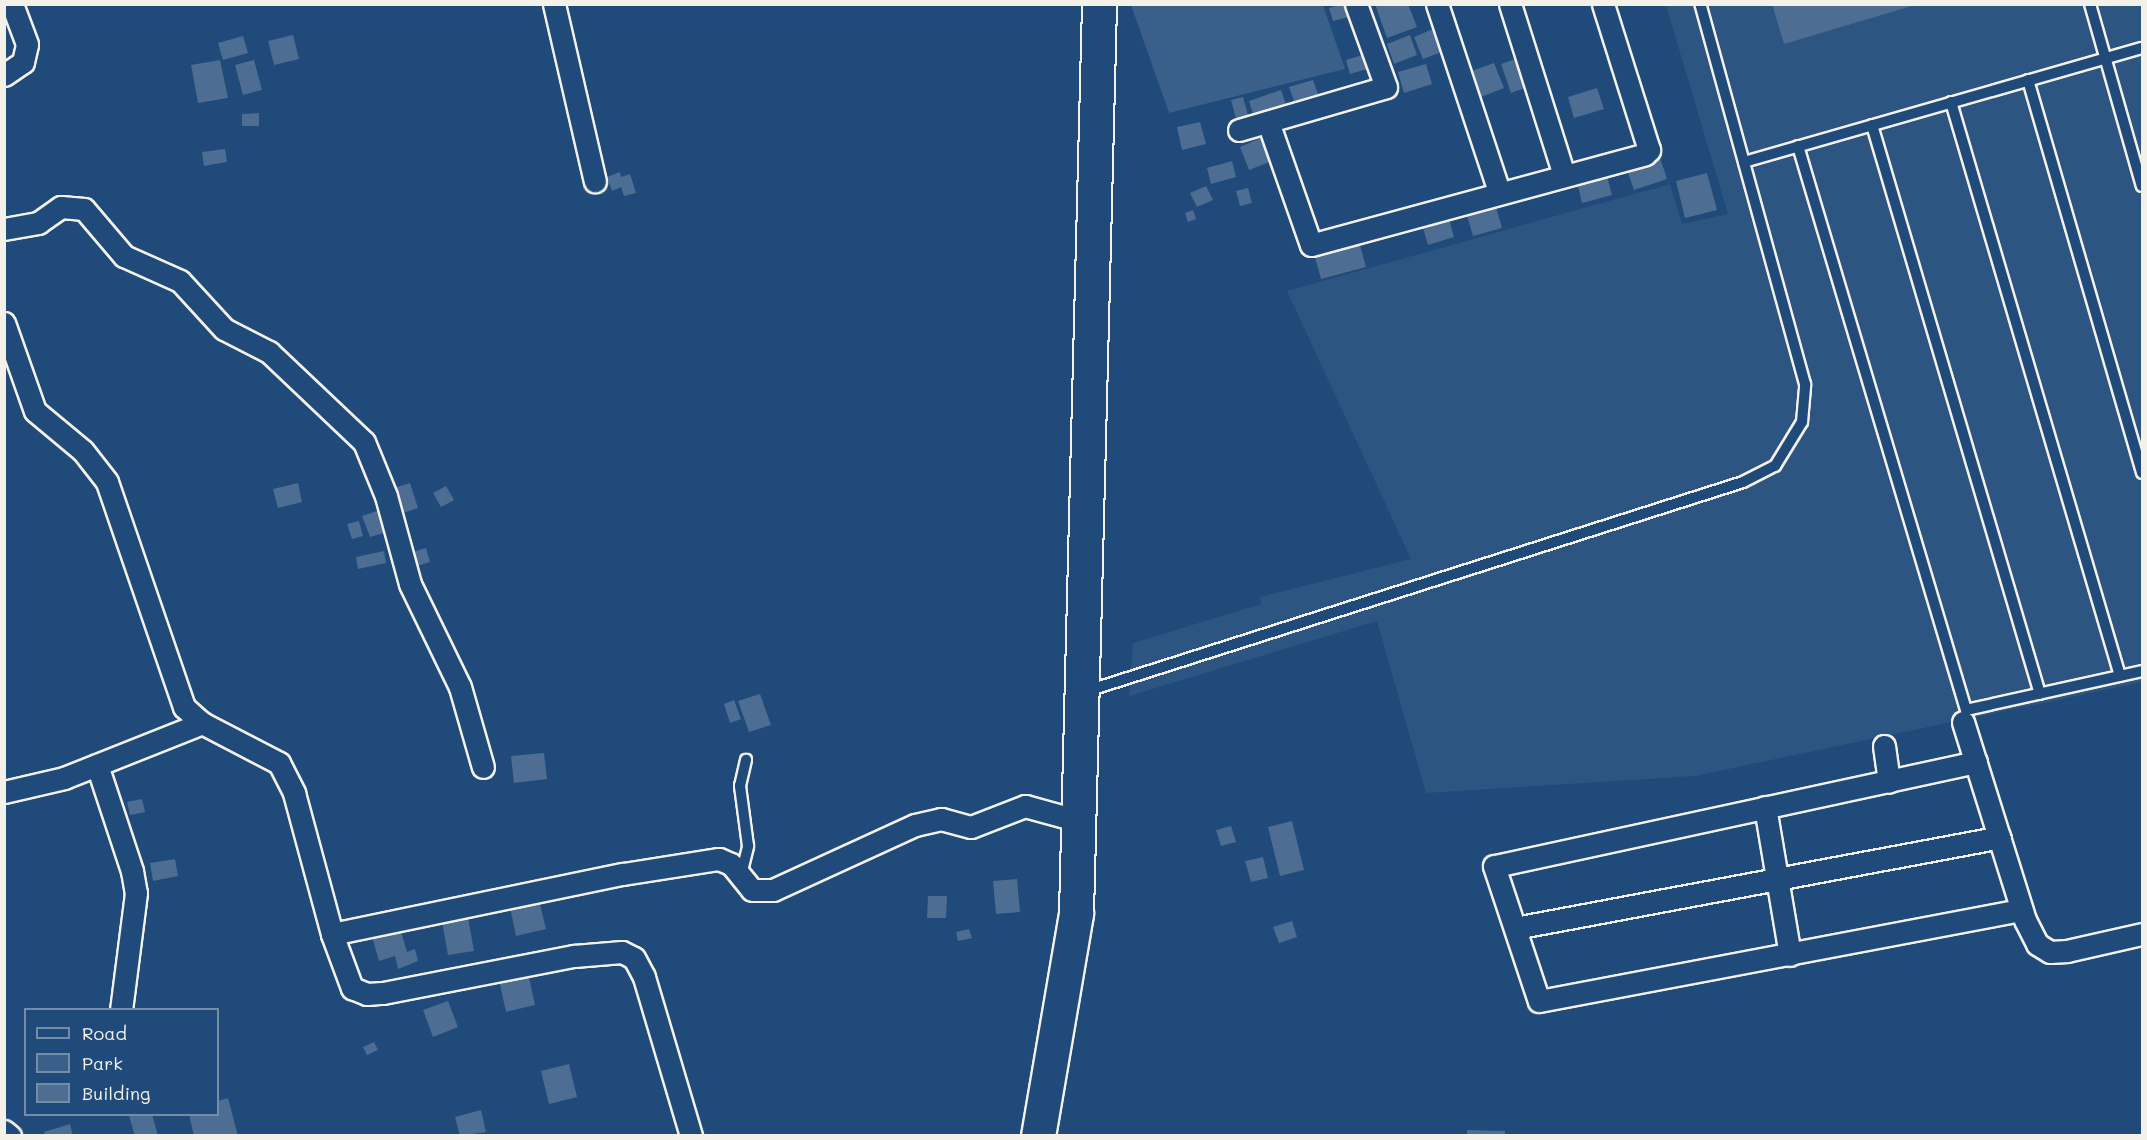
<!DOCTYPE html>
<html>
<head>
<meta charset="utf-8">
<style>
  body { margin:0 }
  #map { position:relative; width:2147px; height:1140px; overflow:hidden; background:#1f4a7a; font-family:Mali,sans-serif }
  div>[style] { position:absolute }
  .built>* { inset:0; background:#2d5581 }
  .green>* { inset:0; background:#3a5f88 }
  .building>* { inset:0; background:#4d6e92 }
  .roads { filter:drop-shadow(2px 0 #f4f1e8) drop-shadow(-2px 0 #f4f1e8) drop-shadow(0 2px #f4f1e8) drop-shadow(0 -2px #f4f1e8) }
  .service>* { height:10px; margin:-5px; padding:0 5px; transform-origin:5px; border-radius:5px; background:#1f4a7a }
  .minor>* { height:21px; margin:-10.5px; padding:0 10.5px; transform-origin:10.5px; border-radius:10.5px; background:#1f4a7a }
  .primary>* { height:33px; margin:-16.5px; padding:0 16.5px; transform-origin:16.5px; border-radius:16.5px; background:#1f4a7a }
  span { translate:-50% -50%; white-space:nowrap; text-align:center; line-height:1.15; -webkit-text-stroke:4.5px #1f4a7a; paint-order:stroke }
  .frame { position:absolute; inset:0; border:6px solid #f4f1e8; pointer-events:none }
  .legend { position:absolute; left:24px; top:1008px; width:195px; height:108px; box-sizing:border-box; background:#1f4a7a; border:2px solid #748da6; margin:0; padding:8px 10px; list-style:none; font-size:18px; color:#f4f1e8 }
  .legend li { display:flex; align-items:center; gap:12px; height:30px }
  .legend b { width:30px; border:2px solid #748da6 }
</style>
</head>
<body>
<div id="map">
  <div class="built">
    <div style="clip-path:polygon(1666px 5px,2142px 5px,2142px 682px,1695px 776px,1426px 793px,1377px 621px,1129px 696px,1133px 643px,1261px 604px,1260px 597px,1411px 559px,1287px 291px,1670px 184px,1682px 224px,1728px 214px)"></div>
  </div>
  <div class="green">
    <div style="clip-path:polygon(1131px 5px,1323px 5px,1345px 69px,1169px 113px)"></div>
  </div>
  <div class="building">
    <div style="clip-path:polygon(1342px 4px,1353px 4px,1356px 15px,1333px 21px,1329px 8px)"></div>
    <div style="clip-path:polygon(1375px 4px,1408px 4px,1417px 27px,1387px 38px)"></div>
    <div style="clip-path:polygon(1772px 4px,1915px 4px,1915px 5px,1784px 44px)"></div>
    <div style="clip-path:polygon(1438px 27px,1447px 50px,1423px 59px,1414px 37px)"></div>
    <div style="clip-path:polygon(293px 35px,299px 59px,274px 65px,268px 41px)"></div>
    <div style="clip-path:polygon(1410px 35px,1417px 55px,1394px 64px,1387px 44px)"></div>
    <div style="clip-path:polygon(243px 36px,248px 53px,223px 60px,218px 43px)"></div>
    <div style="clip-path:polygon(1369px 53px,1374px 67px,1350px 74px,1346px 60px)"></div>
    <div style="clip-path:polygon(1521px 57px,1531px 86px,1511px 93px,1501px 64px)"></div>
    <div style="clip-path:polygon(220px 60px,228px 98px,198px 103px,191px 65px)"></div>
    <div style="clip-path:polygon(254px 60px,262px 90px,243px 95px,235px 65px)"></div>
    <div style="clip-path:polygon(1494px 63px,1504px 88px,1481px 97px,1472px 71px)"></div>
    <div style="clip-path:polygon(1426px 64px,1432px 84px,1404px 93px,1398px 72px)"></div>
    <div style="clip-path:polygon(1313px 80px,1318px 94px,1294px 101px,1289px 87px)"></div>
    <div style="clip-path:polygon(1597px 88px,1604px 109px,1574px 118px,1568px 97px)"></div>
    <div style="clip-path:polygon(1281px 90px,1288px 110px,1255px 120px,1249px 101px)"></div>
    <div style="clip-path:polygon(1243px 97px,1249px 119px,1237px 122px,1231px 100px)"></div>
    <div style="clip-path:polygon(259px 113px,259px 126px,242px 126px,242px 114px)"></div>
    <div style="clip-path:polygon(1200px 122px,1206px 144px,1182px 150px,1177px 127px)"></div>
    <div style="clip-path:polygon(1263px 137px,1272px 161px,1249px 170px,1240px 147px)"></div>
    <div style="clip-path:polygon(225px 149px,227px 162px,204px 166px,202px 152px)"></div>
    <div style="clip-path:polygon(1658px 152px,1667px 179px,1634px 190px,1625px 164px)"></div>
    <div style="clip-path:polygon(1232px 161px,1236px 177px,1211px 184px,1207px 168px)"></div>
    <div style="clip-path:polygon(1604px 165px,1612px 195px,1582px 203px,1575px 173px)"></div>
    <div style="clip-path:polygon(620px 172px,621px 177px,630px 174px,636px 193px,624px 196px,621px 187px,612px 191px,607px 177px)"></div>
    <div style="clip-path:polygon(1707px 173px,1717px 210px,1685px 218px,1676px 181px)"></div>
    <div style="clip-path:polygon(1206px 186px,1213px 200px,1197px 207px,1190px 193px)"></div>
    <div style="clip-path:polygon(1248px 188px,1252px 203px,1240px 206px,1236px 191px)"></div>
    <div style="clip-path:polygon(1493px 197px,1502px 228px,1473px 236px,1464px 205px)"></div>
    <div style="clip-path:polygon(1193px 210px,1196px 219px,1188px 222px,1185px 213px)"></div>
    <div style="clip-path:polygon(1447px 212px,1454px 237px,1428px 245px,1421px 221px)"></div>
    <div style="clip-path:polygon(1358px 238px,1366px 267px,1321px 279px,1313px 250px)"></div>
    <div style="clip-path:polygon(298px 483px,302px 502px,278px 508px,273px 489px)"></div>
    <div style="clip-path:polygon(410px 483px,418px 508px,397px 515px,388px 490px)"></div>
    <div style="clip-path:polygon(446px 486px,454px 500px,441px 507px,433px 493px)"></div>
    <div style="clip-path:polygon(380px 510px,387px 532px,370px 537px,362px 516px)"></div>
    <div style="clip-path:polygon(359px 521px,363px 536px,352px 539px,347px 524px)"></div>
    <div style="clip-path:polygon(426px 548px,430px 562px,401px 571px,396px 557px)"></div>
    <div style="clip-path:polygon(384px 551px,386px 563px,358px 569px,356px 557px)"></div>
    <div style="clip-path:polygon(760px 694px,771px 725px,749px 732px,738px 701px)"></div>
    <div style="clip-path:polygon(734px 700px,741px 719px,730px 723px,724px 704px)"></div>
    <div style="clip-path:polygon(544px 753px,547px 779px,514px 783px,511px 756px)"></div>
    <div style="clip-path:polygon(142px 799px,145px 812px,130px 815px,127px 802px)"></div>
    <div style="clip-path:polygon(1292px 821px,1304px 870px,1280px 876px,1268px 827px)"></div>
    <div style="clip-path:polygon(1231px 826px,1236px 842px,1221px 846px,1216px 830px)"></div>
    <div style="clip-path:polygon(1263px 857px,1268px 878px,1251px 882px,1245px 861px)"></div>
    <div style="clip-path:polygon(175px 859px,178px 876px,153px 881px,150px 863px)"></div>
    <div style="clip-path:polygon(1017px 879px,1020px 912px,996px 914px,993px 881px)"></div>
    <div style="clip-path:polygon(928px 896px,947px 896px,946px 918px,927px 918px)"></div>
    <div style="clip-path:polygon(539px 900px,546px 929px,516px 936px,510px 907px)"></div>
    <div style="clip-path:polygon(467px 912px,474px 951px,448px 955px,441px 916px)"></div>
    <div style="clip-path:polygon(1292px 921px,1297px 937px,1279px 943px,1273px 927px)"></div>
    <div style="clip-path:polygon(399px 925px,407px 952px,415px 949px,418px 961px,398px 969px,395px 956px,379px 961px,371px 933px)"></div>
    <div style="clip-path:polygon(969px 929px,972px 938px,958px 941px,956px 932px)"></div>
    <div style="clip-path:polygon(528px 973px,535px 1005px,506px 1012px,499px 980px)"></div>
    <div style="clip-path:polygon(448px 1001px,458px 1027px,433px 1037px,423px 1010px)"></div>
    <div style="clip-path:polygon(374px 1042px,378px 1050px,367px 1055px,363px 1047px)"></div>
    <div style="clip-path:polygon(569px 1064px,577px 1097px,549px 1104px,541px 1071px)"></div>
    <div style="clip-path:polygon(228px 1098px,238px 1136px,194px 1136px,189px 1114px,218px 1114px,218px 1101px)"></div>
    <div style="clip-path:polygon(481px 1110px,486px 1132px,460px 1136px,455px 1117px)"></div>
    <div style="clip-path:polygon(152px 1114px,158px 1136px,135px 1136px,129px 1116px)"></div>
    <div style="clip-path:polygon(70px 1124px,73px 1136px,45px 1136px,44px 1132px)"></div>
    <div style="clip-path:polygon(1467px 1130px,1505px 1131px,1505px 1136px,1467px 1136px)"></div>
  </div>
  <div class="roads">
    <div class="service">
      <div style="left:2090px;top:4px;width:189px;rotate:74.1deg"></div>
      <div style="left:2028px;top:80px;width:409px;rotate:73.8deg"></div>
      <div style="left:1951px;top:102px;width:598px;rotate:73.59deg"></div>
      <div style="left:1872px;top:125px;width:593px;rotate:73.55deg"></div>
      <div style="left:1798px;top:146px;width:588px;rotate:73.41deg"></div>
      <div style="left:1966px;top:710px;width:180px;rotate:-12.5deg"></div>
      <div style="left:1744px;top:162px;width:414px;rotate:-16deg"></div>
      <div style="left:1087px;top:691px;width:688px;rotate:-17.67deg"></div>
      <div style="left:1743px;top:482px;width:36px;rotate:-27deg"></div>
      <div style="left:1775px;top:466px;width:52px;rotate:-58.5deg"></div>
      <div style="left:1802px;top:422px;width:38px;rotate:-85deg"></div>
      <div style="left:1805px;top:384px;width:394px;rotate:-105.4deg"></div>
      <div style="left:741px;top:875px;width:30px;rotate:-76deg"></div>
      <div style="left:748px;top:846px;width:61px;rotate:-97.6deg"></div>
      <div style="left:740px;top:786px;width:27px;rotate:-77deg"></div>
    </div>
    <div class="minor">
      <div style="left:554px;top:4px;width:182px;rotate:77deg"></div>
      <div style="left:1437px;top:4px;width:197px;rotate:71.7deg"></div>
      <div style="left:1510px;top:4px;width:179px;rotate:72.5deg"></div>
      <div style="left:4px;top:75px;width:23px;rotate:-34deg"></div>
      <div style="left:23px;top:62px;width:18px;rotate:-77deg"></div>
      <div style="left:27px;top:44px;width:43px;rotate:-110.6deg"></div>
      <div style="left:1268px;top:122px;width:130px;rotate:70.7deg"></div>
      <div style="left:1311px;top:245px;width:346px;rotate:-15.2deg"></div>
      <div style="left:1645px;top:154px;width:6px;rotate:-45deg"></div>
      <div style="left:1649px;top:150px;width:153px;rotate:-107.5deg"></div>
      <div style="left:1239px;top:130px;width:153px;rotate:-16.3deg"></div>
      <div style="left:1386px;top:87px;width:88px;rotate:-109.9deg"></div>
      <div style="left:4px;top:229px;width:35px;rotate:-10deg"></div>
      <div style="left:38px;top:223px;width:28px;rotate:-35deg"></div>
      <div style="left:61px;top:207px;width:23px;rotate:5deg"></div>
      <div style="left:84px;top:209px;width:62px;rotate:49.6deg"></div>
      <div style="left:124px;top:256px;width:61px;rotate:24.1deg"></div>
      <div style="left:180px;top:281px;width:65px;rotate:47.5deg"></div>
      <div style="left:224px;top:329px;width:51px;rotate:27.1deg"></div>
      <div style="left:269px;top:352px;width:131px;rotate:43.5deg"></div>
      <div style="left:364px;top:442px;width:58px;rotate:67.8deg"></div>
      <div style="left:386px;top:496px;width:91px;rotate:74.7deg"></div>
      <div style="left:410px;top:584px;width:114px;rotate:64.1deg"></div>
      <div style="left:460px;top:687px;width:83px;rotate:74deg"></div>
      <div style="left:4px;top:323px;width:93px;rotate:70.6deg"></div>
      <div style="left:35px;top:411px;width:62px;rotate:39.8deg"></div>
      <div style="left:83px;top:451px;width:39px;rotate:52deg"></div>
      <div style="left:107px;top:482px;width:238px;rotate:71.1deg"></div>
      <div style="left:184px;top:707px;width:24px;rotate:42deg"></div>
      <div style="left:202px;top:723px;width:87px;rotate:27.5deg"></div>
      <div style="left:279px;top:763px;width:34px;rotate:63deg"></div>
      <div style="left:294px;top:793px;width:146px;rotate:74.9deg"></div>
      <div style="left:332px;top:934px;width:58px;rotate:69.7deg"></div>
      <div style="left:352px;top:988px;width:16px;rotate:22deg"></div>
      <div style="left:367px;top:994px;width:16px;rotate:-4deg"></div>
      <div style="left:383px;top:993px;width:195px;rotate:-11deg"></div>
      <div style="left:574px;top:956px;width:48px;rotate:-4.8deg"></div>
      <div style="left:622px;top:952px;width:13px;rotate:27deg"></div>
      <div style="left:634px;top:958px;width:21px;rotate:62deg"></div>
      <div style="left:644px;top:977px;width:166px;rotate:73.5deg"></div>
      <div style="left:1963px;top:722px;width:207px;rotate:72.6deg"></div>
      <div style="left:2025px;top:920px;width:27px;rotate:63deg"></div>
      <div style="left:2037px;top:944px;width:15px;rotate:32deg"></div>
      <div style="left:2050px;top:952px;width:17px;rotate:-3deg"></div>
      <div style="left:2067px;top:951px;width:77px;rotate:-12.8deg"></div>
      <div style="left:1884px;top:746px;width:36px;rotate:82deg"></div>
      <div style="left:1976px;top:762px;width:493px;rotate:167.8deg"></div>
      <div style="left:1494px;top:866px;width:142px;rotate:71.6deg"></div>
      <div style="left:1539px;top:1001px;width:491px;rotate:-10.7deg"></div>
      <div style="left:97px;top:765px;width:112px;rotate:71.7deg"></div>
      <div style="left:132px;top:871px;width:22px;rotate:80deg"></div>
      <div style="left:136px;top:893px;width:118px;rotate:97.3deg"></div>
      <div style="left:4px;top:792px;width:62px;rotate:-13.1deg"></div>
      <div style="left:64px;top:778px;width:149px;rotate:-21.7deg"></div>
      <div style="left:1765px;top:807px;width:150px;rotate:80.4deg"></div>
      <div style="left:1515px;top:928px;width:493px;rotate:-10.6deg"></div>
      <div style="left:332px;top:934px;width:297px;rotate:-11.7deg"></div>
      <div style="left:623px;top:874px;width:97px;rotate:-8.9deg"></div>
      <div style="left:719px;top:859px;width:13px;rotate:23deg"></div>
      <div style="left:731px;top:864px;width:33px;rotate:51deg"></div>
      <div style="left:752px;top:890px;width:21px"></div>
      <div style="left:773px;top:890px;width:156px;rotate:-24.6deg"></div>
      <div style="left:915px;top:825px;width:27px;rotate:-13deg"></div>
      <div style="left:941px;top:819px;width:31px;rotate:15deg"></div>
      <div style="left:971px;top:827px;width:58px;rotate:-21.3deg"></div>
      <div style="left:1025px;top:806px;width:57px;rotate:15.3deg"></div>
      <div style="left:4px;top:1131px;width:8px;rotate:40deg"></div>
    </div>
    <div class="primary">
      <div style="left:1038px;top:1136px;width:226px;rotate:-80.3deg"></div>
      <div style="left:1076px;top:913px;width:909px;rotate:-88.55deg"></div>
    </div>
  </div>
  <div class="frame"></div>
  <ul class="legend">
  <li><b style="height:8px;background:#1f4a7a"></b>Road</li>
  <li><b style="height:16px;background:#3a5f88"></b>Park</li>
  <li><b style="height:16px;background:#4d6e92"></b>Building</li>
  </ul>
</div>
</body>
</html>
